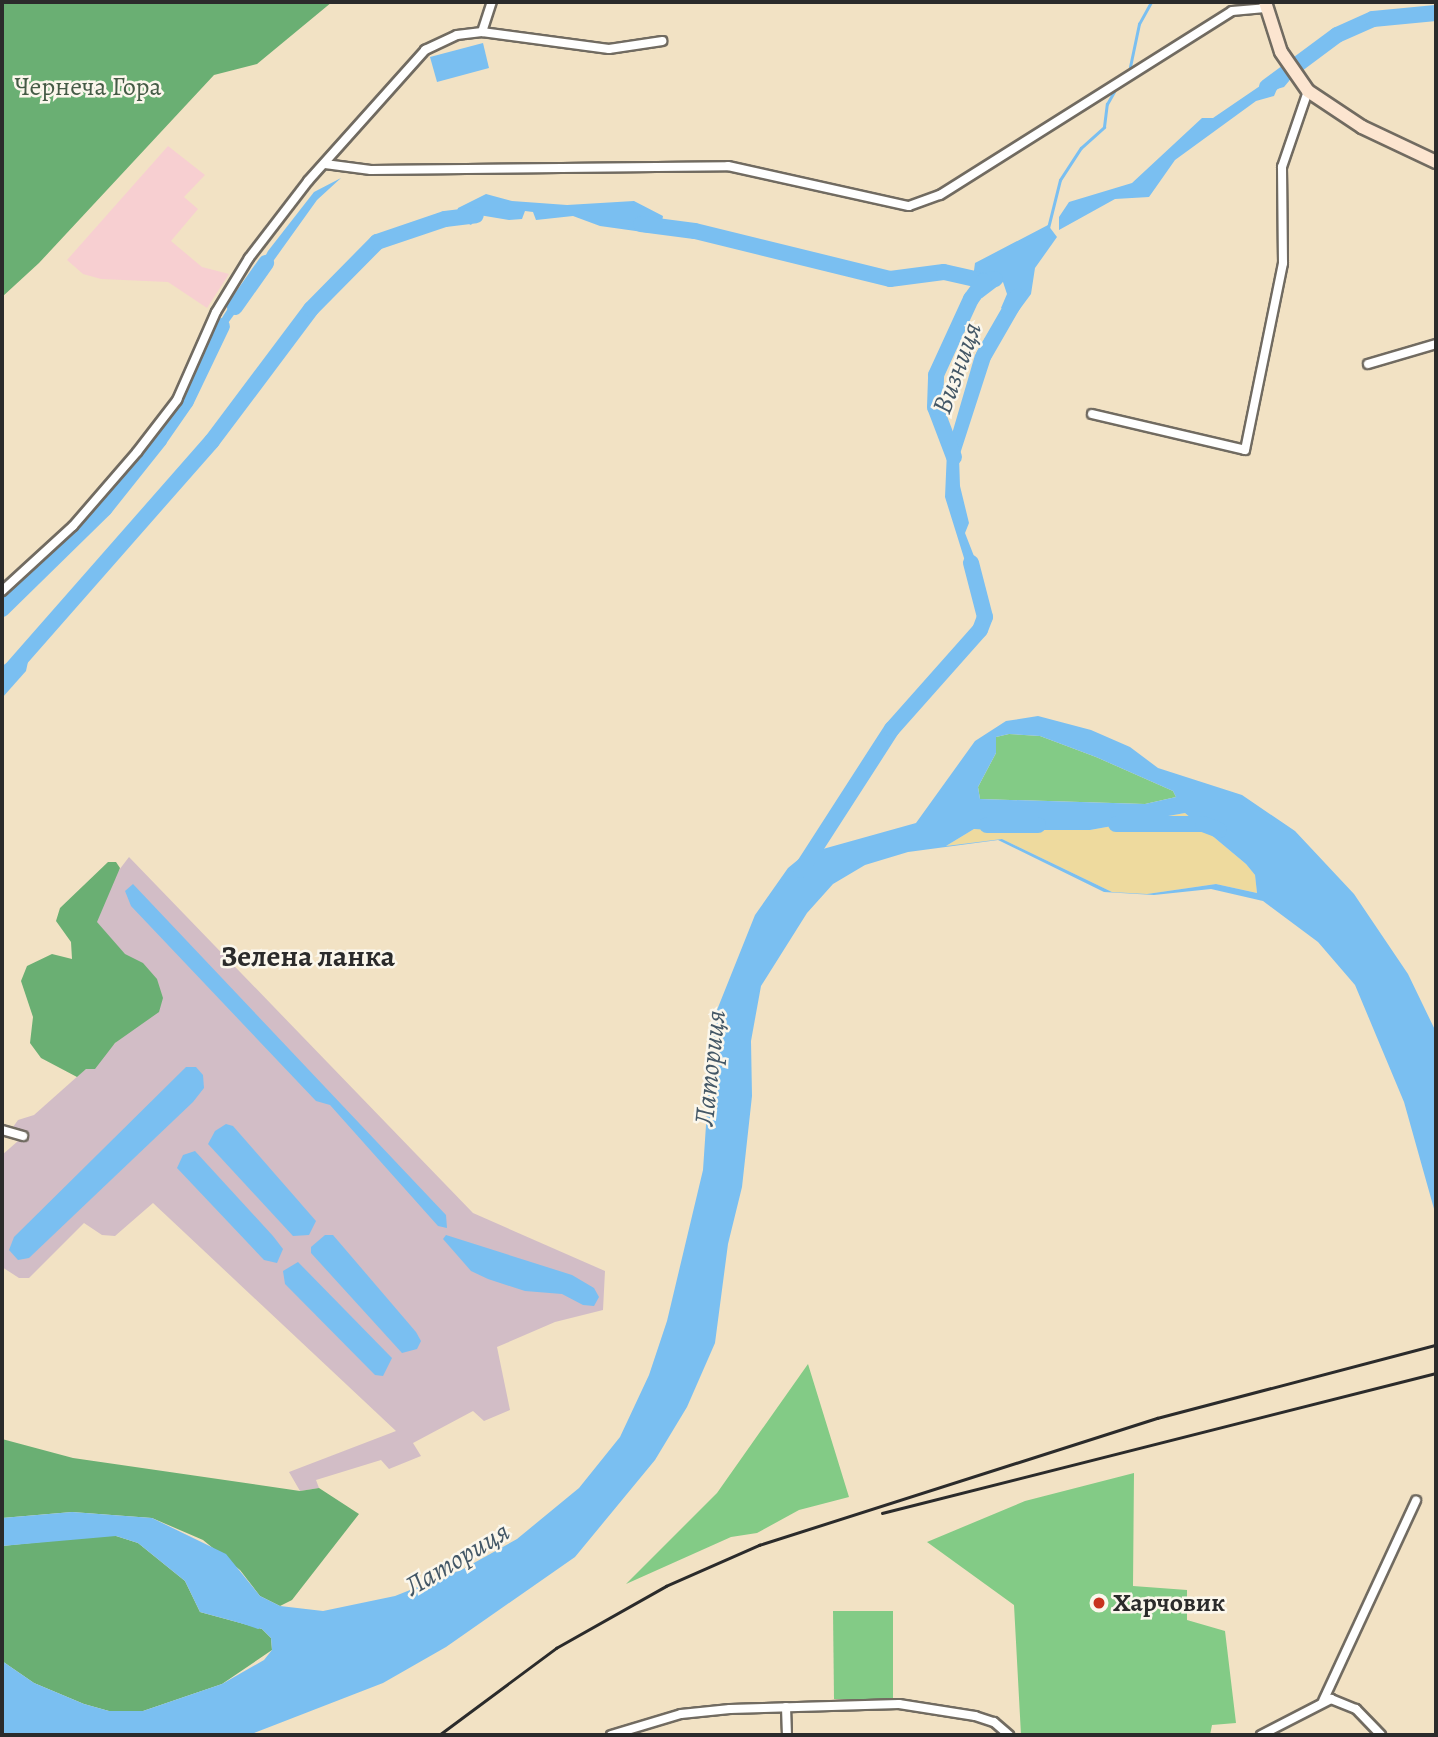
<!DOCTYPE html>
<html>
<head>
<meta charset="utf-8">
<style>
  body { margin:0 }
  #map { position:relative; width:1438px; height:1737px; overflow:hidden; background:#f2e2c4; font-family:Alegreya,serif }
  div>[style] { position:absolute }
  .built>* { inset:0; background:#f7cfd1 }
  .industrial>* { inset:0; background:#d2bdc6 }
  .green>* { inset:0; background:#83cb86 }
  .forest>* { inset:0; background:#6aaf73 }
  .sand>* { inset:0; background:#eeda9e }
  .water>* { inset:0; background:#7abff1 }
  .stream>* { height:2.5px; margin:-1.25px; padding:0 1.25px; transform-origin:1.25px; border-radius:1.25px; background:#7abff1 }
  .river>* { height:16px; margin:-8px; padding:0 8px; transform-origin:8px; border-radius:8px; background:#7abff1 }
  .roads { filter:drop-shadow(2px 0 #716b61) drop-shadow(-2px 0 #716b61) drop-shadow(0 2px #716b61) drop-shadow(0 -2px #716b61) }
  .street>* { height:8px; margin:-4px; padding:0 4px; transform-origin:4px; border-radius:4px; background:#fff }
  .secondary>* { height:12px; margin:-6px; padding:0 6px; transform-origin:6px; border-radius:6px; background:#fce5d0 }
  .rail>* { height:2.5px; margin:-1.25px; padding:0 1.25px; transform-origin:1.25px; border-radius:1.25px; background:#2b2b2b }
  .dots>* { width:19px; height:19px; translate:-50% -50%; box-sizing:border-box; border:4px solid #fbf7ec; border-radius:50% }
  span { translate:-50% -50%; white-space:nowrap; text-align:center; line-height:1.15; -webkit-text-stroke:5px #fbf7ec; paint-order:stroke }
  .park-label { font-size:26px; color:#455b46 }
  .poi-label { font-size:26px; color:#2b2b2b; font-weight:700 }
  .left { translate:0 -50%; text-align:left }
  .water-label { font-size:28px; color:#435766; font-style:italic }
  .quarter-label { font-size:30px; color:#2b2b2b; font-weight:700 }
  .frame { position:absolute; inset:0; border:4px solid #2b2b2b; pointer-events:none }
</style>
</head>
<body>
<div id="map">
  <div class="built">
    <div style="clip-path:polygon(168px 146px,205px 175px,184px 197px,198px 209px,171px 241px,202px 267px,229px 274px,207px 308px,168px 282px,101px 279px,83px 274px,67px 260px)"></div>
  </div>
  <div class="industrial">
    <div style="clip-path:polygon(129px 857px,473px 1213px,605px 1271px,603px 1310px,555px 1322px,497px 1347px,510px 1410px,484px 1421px,473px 1411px,413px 1443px,421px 1456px,389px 1469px,381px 1460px,316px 1480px,319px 1488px,300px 1491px,289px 1472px,396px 1431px,153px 1203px,115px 1236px,102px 1235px,84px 1223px,29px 1278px,19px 1278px,2px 1267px,2px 1155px,26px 1134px,13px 1127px,18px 1120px,34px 1115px,160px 1003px,83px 917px)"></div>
  </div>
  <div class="green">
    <div style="clip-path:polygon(1009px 734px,1040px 736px,1096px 757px,1173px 791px,1176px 797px,1145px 804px,980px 799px,978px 787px,996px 753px,996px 737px)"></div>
    <div style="clip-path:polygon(808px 1364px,849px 1497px,799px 1510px,757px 1533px,731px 1537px,626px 1584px,717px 1493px)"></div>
    <div style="clip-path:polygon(1134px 1473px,1133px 1586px,1187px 1590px,1187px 1620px,1225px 1631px,1236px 1723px,1212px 1725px,1210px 1735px,1021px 1735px,1014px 1605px,927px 1542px,1025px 1501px)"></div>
    <div style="clip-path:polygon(833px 1611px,893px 1611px,893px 1699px,834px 1699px)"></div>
  </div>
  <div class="forest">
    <div style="clip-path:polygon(2px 2px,332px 2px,257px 64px,214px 75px,39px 263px,2px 297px)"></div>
    <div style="clip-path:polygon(108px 862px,116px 862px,120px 868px,97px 922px,125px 954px,143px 963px,157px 979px,163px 998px,159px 1012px,115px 1043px,95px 1069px,86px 1069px,77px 1077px,41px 1058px,30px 1043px,33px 1017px,21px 981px,27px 966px,52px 954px,72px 959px,71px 942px,56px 921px,60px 908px)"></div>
    <div style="clip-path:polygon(2px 1439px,73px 1458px,300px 1491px,319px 1488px,359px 1514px,292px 1600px,280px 1606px,260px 1596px,240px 1570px,203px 1540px,152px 1518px,72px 1512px,2px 1518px)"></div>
    <div style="clip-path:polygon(99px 1536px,116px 1536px,138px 1543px,185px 1581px,200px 1612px,262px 1629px,271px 1638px,272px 1650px,222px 1684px,143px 1711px,109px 1711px,84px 1704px,34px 1683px,2px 1661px,2px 1546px)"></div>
  </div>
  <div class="sand">
    <div style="clip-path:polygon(1185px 813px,1246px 864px,1255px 875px,1257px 893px,1216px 884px,1147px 894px,1112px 892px,1002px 839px,946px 846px,974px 829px,1012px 822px,1030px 830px,1090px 830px)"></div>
  </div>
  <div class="water">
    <div style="clip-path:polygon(483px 43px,489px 68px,437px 82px,430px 57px)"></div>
    <div style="clip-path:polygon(1282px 71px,1289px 81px,1284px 87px,1277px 89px,1274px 96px,1256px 101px,1175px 160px,1149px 197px,1115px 199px,1059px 230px,1059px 217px,1069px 202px,1132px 183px,1202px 118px,1213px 118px)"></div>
    <div style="clip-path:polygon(341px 178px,317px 200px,259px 281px,253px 280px,268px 251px,314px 192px)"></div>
    <div style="clip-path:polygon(486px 194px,512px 201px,567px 205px,634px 201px,663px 216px,661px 227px,650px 233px,600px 226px,573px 216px,536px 220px,533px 212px,525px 211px,522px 219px,509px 220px,479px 215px,471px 225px,455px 217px,458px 208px)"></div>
    <div style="clip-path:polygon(1048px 225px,1057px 237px,1035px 268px,1031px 294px,1014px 317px,1001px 308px,1007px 294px,1003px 282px,982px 298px,971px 293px,975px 263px)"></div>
    <div style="clip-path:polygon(241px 288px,245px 288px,246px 298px,213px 344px,218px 324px)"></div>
    <div style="clip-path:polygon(993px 336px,992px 355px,959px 457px,960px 486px,969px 523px,965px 533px,979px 569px,974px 590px,945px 497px,947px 451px,975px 355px,985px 338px)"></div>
    <div style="clip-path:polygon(31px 648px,26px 671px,2px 698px,2px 666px)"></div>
    <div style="clip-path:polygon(evenodd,1038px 716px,1091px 730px,1130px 747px,1158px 768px,1242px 795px,1295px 831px,1354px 894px,1408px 974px,1436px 1032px,1436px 1216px,1404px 1102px,1355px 985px,1318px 942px,1263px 901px,1211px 889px,1154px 895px,1104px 892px,998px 840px,908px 852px,865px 865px,833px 884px,807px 913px,761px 986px,751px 1041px,752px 1096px,742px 1187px,728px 1244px,715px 1343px,687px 1407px,655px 1460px,575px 1557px,446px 1647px,383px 1683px,249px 1735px,2px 1735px,2px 1661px,34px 1683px,84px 1704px,109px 1711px,143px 1711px,222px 1684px,264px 1660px,272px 1650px,271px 1638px,262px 1629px,200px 1612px,185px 1581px,138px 1543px,116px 1536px,2px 1546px,2px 1518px,72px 1512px,152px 1518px,226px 1554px,260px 1596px,280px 1606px,323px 1611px,395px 1596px,463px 1569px,517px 1539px,579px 1488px,620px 1437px,649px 1375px,667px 1321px,703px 1170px,713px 1020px,755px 915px,788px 868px,805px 854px,916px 823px,975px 741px,1006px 721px,1038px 716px,1009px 734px,1040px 736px,1096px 757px,1173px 791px,1176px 797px,1145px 804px,980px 799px,978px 787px,996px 753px,996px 737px,1009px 734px,1038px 716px,1185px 813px,1246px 864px,1255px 875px,1257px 893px,1216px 884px,1147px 894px,1112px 892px,1002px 839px,946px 846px,974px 829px,991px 830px,1012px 822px,1030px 830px,1090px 830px,1185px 813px)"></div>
    <div style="clip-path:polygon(133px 884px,446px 1215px,447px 1228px,438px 1226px,330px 1105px,316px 1101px,131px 906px,125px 891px)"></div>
    <div style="clip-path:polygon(186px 1067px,196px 1067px,203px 1075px,204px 1088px,193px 1102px,29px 1258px,18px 1260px,9px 1250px,14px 1237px)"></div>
    <div style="clip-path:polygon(226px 1124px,233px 1126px,316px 1221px,309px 1235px,293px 1236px,208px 1144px,215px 1131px)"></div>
    <div style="clip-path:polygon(195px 1151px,273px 1236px,283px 1249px,277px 1263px,264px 1260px,177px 1168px,183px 1155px)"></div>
    <div style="clip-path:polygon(325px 1235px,333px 1235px,416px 1332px,421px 1341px,417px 1349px,402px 1353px,311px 1253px,311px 1247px)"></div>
    <div style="clip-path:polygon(446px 1235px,572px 1275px,594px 1288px,599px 1297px,594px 1306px,583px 1305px,562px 1294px,525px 1291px,488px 1279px,471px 1271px,443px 1239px)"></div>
    <div style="clip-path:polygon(298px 1262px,392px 1358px,383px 1376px,375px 1375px,285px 1284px,283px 1271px)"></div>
  </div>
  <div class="stream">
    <div style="left:1130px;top:67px;width:44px;rotate:-78.2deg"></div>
    <div style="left:1139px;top:24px;width:25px;rotate:-61deg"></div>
    <div style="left:1048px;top:228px;width:49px;rotate:-76deg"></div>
    <div style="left:1060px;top:180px;width:38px;rotate:-57deg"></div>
    <div style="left:1081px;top:148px;width:31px;rotate:-42deg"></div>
    <div style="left:1104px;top:127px;width:23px;rotate:-83deg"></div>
    <div style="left:1107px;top:104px;width:14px;rotate:-60deg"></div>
    <div style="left:235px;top:1619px;width:24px;rotate:19deg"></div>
  </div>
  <div class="river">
    <div style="left:1267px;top:87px;width:87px;rotate:-36.6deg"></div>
    <div style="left:1337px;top:35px;width:39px;rotate:-24deg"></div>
    <div style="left:1373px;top:19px;width:63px;rotate:-5.4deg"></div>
    <div style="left:641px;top:224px;width:54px;rotate:7.4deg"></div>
    <div style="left:695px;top:231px;width:201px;rotate:13.8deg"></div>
    <div style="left:890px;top:279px;width:54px;rotate:-7.4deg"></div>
    <div style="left:944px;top:272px;width:41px;rotate:12.7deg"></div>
    <div style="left:984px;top:281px;width:11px;rotate:-10deg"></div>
    <div style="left:235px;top:307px;width:54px;rotate:-54.8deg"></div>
    <div style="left:984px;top:355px;width:68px;rotate:-60deg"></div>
    <div style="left:954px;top:457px;width:53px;rotate:-110.8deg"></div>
    <div style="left:935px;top:407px;width:32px;rotate:-88deg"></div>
    <div style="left:936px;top:375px;width:84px;rotate:-65.3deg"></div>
    <div style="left:971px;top:299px;width:22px;rotate:-54deg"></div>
    <div style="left:2px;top:609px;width:144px;rotate:-44.4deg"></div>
    <div style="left:105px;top:508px;width:87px;rotate:-51.5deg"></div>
    <div style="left:159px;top:440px;width:47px;rotate:-55.3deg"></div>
    <div style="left:186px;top:401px;width:83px;rotate:-64.4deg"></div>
    <div style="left:2px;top:680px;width:318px;rotate:-48.7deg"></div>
    <div style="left:212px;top:441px;width:165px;rotate:-53.1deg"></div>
    <div style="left:311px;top:309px;width:94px;rotate:-45.4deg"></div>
    <div style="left:377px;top:242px;width:72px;rotate:-18.7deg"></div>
    <div style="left:445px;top:219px;width:31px;rotate:-7deg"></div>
    <div style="left:1116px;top:824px;width:87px"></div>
    <div style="left:1203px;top:824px;width:17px;rotate:21deg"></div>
    <div style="left:987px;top:825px;width:51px"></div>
    <div style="left:801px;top:870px;width:168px;rotate:-57.2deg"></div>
    <div style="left:892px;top:729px;width:132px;rotate:-48.4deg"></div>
    <div style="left:980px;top:630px;width:14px;rotate:-69deg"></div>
    <div style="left:985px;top:617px;width:56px;rotate:-104.5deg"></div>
  </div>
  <div class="roads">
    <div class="street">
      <div style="left:482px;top:32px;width:32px;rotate:-72deg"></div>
      <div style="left:325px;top:164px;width:46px;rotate:7.4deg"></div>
      <div style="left:371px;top:170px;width:357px;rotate:-0.6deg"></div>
      <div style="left:728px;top:166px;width:185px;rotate:12.5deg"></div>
      <div style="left:909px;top:206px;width:33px;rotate:-20deg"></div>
      <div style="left:940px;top:195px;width:345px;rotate:-32.2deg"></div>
      <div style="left:1232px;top:11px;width:33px;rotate:-5deg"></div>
      <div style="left:1368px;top:364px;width:71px;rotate:-16.4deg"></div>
      <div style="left:1092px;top:414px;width:157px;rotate:13.2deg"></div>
      <div style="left:1245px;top:450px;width:191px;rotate:-78.5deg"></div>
      <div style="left:1283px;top:263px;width:96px;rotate:-90.6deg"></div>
      <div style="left:1282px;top:167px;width:80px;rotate:-71.1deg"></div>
      <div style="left:2px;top:591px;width:96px;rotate:-42.5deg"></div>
      <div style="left:73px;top:526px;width:98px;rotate:-49.1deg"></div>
      <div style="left:137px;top:452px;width:66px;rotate:-52.4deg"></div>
      <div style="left:177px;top:400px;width:96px;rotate:-66.1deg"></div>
      <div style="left:216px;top:312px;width:63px;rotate:-58.6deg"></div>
      <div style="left:249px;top:258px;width:97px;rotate:-52.5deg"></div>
      <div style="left:308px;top:181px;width:176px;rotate:-48.2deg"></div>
      <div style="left:425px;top:50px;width:35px;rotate:-25deg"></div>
      <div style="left:457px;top:35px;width:25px;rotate:-7deg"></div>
      <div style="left:482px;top:32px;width:128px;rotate:7.6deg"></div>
      <div style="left:609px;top:49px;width:54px;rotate:-8.6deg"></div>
      <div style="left:2px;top:1130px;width:22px;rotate:16deg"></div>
      <div style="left:1323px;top:1701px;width:221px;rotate:-65.1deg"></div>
      <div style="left:786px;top:1707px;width:28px;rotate:88deg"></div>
      <div style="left:611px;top:1735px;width:73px;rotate:-16.7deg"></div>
      <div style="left:681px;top:1714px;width:49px;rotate:-5.8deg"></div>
      <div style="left:730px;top:1709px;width:169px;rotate:-1.7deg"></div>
      <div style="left:899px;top:1704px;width:77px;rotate:9deg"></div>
      <div style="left:975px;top:1716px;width:20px;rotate:18deg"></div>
      <div style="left:994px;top:1722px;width:20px;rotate:41deg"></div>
      <div style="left:1261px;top:1735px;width:79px;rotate:-27.2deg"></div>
      <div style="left:1331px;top:1699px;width:27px;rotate:22deg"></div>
      <div style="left:1356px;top:1709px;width:36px;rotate:46deg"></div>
    </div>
    <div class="secondary">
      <div style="left:1265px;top:2px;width:52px;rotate:72.3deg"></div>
      <div style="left:1281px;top:52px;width:47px;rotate:55.3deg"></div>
      <div style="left:1308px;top:91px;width:65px;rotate:33.7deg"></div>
      <div style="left:1362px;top:127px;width:82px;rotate:25.3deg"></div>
    </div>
  </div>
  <div class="rail">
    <div style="left:882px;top:1513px;width:571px;rotate:-14.18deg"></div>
    <div style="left:439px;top:1735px;width:146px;rotate:-36.6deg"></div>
    <div style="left:556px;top:1648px;width:126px;rotate:-29.4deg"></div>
    <div style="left:666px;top:1586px;width:102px;rotate:-23.8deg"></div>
    <div style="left:759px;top:1545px;width:418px;rotate:-17.7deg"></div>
    <div style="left:1157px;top:1418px;width:288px;rotate:-14.7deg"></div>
  </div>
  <div class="dots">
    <div style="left:1099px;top:1603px;background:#c8321e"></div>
  </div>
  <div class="park-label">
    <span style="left:88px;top:87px">Чернеча Гора</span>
  </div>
  <div class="poi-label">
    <span class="left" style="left:1113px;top:1603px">Харчовик</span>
  </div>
  <div class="water-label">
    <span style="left:957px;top:368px;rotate:-70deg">Визниця</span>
    <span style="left:710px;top:1068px;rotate:-84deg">Латориця</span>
    <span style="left:457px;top:1559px;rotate:-31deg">Латориця</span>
  </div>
  <div class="quarter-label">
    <span style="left:308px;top:956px">Зелена ланка</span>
  </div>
  <div class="frame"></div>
</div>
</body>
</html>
